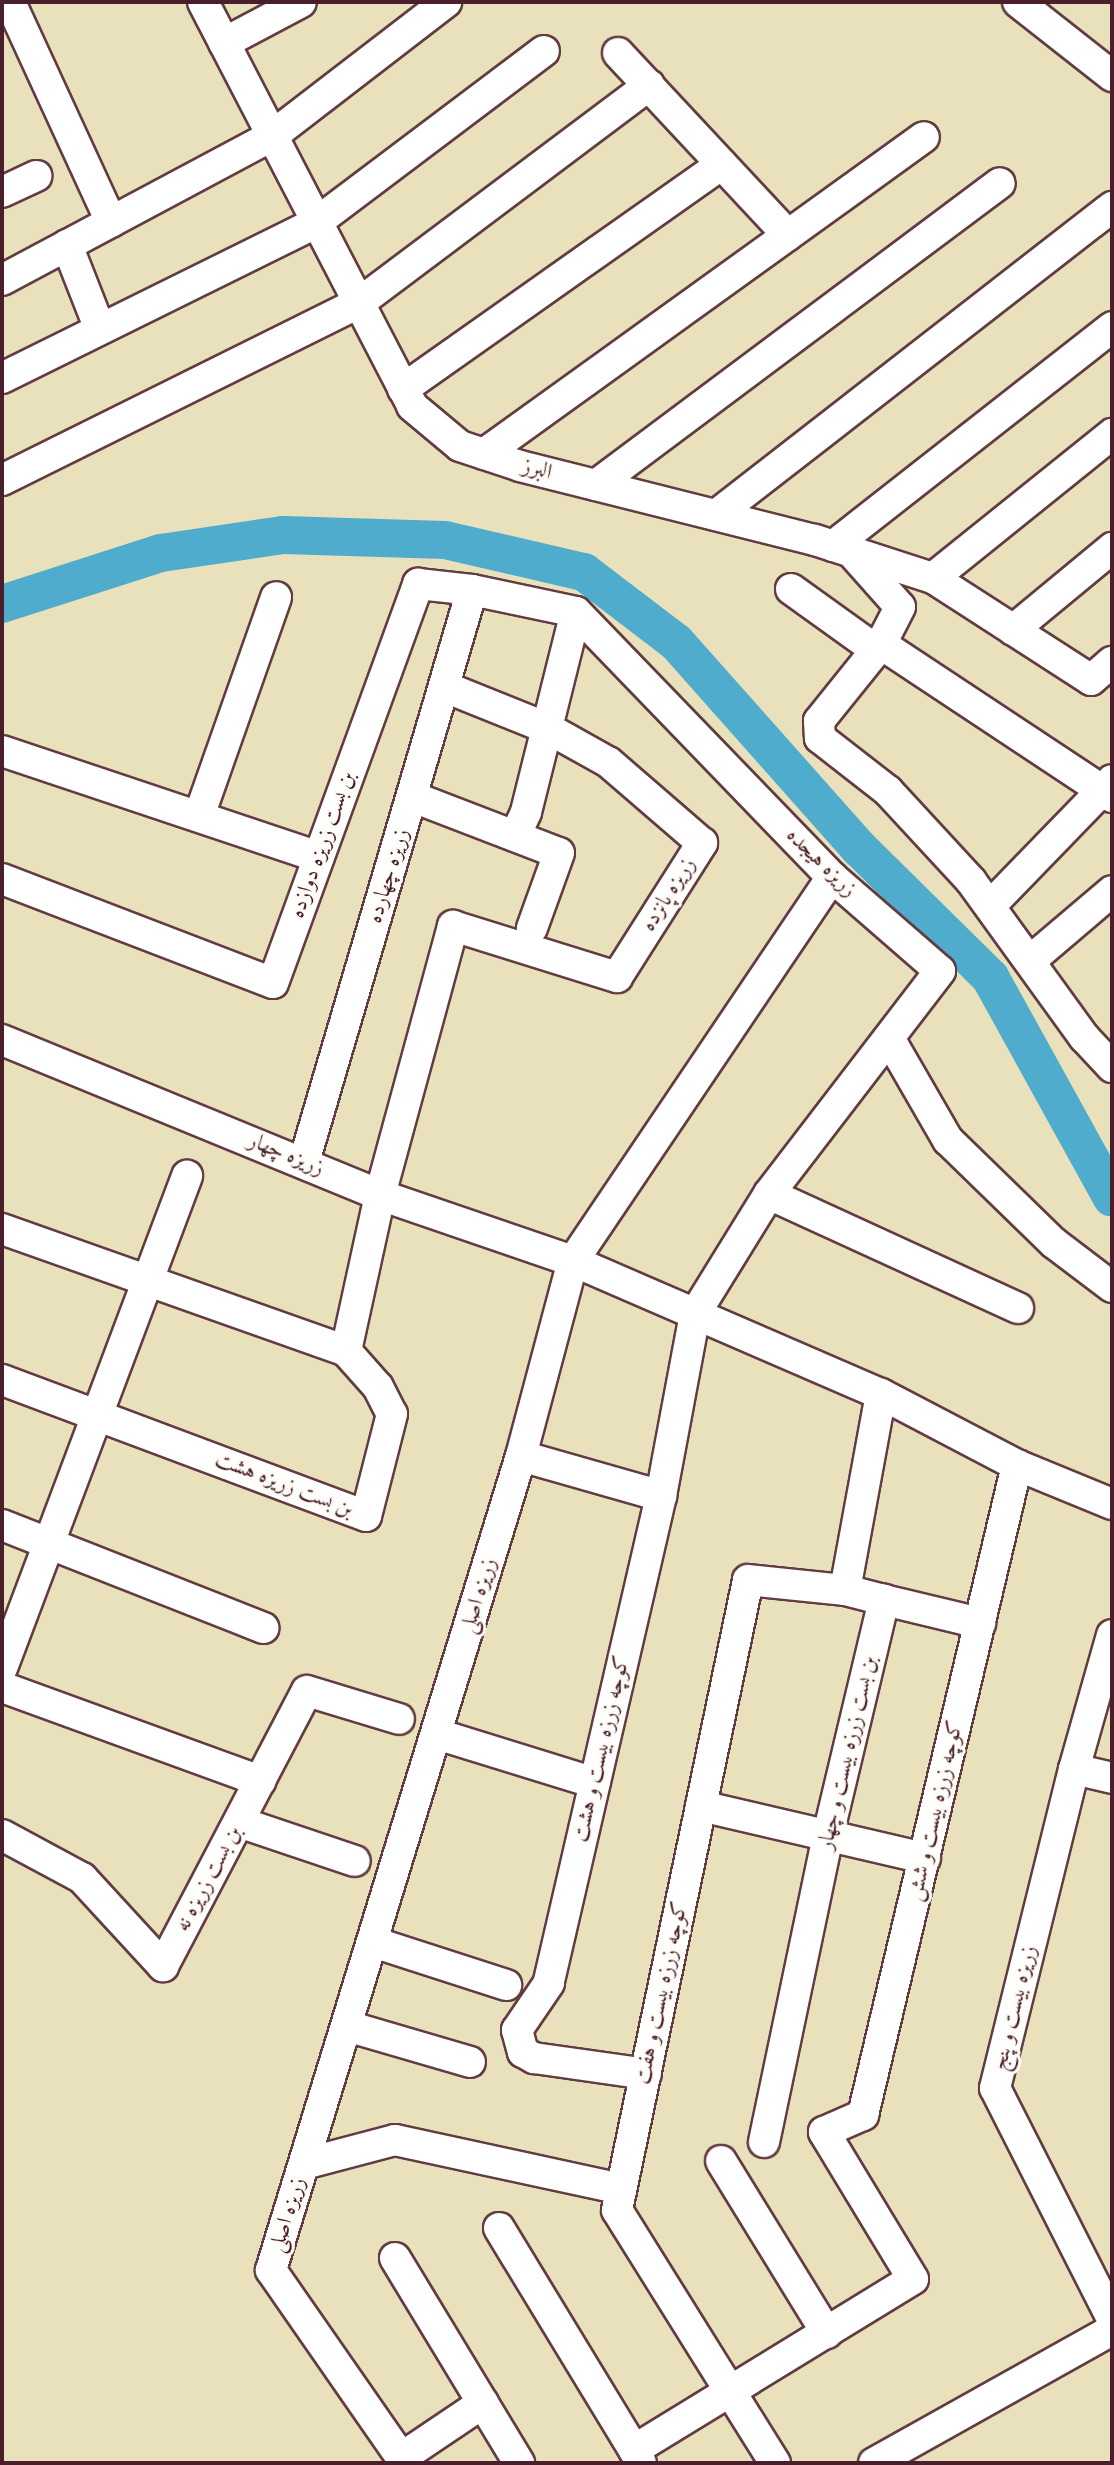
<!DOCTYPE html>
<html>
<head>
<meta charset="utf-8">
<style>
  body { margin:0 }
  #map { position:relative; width:1114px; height:2465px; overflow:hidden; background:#e9e1bc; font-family:"IM FELL English",Amiri,serif }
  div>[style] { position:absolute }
  .river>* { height:38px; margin:-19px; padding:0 19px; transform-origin:19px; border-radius:19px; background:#4faccd }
  .roads { filter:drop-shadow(2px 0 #623c41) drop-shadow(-2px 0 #623c41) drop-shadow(0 2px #623c41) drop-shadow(0 -2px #623c41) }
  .minor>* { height:30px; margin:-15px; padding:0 15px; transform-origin:15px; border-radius:15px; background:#fff }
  span { translate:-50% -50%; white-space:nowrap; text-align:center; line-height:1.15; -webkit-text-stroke:6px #fdfcf7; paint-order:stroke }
  .street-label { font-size:22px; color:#4a1f2b }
  .frame { position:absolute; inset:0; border:4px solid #4a1f2b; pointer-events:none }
</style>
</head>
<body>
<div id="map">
  <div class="river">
    <div style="left:2px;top:604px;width:167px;rotate:-17.8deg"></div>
    <div style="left:161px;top:553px;width:123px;rotate:-8.4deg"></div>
    <div style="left:283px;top:535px;width:162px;rotate:1.8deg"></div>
    <div style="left:445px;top:540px;width:143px;rotate:13deg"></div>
    <div style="left:584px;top:572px;width:116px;rotate:37.3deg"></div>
    <div style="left:676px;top:642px;width:276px;rotate:48.4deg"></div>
    <div style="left:859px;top:848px;width:184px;rotate:44.6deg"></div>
    <div style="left:990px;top:977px;width:252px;rotate:61.1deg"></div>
  </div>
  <div class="roads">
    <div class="minor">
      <div style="left:10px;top:2px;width:242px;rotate:65.3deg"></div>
      <div style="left:203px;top:2px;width:455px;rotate:62.6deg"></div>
      <div style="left:412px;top:406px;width:62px;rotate:39.8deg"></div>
      <div style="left:460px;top:446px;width:63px;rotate:18.4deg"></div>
      <div style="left:520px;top:466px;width:304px;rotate:14.1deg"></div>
      <div style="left:815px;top:540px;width:124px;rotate:17.9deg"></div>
      <div style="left:933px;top:578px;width:188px;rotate:32.8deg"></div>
      <div style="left:1091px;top:680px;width:28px;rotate:-41deg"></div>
      <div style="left:1018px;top:2px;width:120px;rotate:38.2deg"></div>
      <div style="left:224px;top:43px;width:87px;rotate:-28deg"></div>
      <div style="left:618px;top:53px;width:249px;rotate:47deg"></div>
      <div style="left:2px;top:192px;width:38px;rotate:-25deg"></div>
      <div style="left:67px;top:245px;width:90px;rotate:68.6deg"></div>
      <div style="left:2px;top:280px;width:306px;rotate:-28.1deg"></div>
      <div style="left:272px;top:136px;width:220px;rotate:-37.6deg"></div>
      <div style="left:2px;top:378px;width:352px;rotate:-26.3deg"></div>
      <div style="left:317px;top:222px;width:284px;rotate:-37deg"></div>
      <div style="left:403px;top:389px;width:390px;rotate:-35.2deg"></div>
      <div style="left:484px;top:454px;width:542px;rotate:-35.77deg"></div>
      <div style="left:2px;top:480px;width:398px;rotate:-26.4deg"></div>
      <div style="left:359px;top:303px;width:363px;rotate:-36.9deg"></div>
      <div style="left:596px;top:485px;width:504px;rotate:-36.78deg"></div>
      <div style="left:716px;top:515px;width:502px;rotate:-37.87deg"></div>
      <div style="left:833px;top:546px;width:355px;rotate:-38.1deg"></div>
      <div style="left:854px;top:555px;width:69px;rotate:48.5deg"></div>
      <div style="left:900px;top:607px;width:42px;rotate:117.2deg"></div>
      <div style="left:881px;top:644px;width:99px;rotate:128.8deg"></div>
      <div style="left:819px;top:721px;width:17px;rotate:87deg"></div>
      <div style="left:820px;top:738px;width:86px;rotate:37.9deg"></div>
      <div style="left:888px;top:791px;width:122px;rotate:47.3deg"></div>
      <div style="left:971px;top:881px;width:193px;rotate:54.1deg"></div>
      <div style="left:1084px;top:1037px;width:41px;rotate:47deg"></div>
      <div style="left:933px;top:578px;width:230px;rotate:-38.8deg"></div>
      <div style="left:791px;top:589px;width:105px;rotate:35.7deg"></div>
      <div style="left:1013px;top:630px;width:129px;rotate:-39.6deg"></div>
      <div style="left:881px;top:644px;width:277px;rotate:33.5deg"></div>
      <div style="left:2px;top:751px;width:334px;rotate:18.5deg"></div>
      <div style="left:413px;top:797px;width:156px;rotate:21deg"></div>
      <div style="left:559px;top:853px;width:80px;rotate:109.8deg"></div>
      <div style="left:199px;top:816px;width:232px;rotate:-70.6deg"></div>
      <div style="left:515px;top:836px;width:26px;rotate:-65deg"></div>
      <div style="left:526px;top:812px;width:206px;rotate:-76deg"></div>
      <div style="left:576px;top:612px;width:368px;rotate:46deg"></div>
      <div style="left:832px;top:877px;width:143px;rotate:41deg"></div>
      <div style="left:940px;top:971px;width:281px;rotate:127.5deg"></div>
      <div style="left:769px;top:1194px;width:141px;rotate:121.7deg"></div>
      <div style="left:695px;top:1314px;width:185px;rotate:100.6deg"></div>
      <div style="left:661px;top:1496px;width:500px;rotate:103deg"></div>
      <div style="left:549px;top:1983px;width:57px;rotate:124.2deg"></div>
      <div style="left:517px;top:2030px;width:23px;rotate:75deg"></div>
      <div style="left:523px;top:2052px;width:13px;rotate:29deg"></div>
      <div style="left:534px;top:2058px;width:113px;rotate:8.1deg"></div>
      <div style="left:2px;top:879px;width:290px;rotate:21deg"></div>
      <div style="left:273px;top:983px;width:425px;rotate:-70deg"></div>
      <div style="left:418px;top:584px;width:54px;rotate:6.3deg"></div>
      <div style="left:472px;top:590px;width:106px;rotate:11.9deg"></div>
      <div style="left:990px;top:906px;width:175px;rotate:-45.9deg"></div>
      <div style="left:1031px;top:960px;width:106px;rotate:-40.4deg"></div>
      <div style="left:889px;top:1038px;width:118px;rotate:60deg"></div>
      <div style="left:948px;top:1140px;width:148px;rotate:44.2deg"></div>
      <div style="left:1054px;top:1243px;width:73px;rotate:37.2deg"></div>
      <div style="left:2px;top:1040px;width:409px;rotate:22.3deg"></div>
      <div style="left:380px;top:1195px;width:204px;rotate:18.9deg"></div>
      <div style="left:573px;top:1261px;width:463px;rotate:-56deg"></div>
      <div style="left:304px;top:1162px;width:596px;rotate:-73.63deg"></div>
      <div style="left:769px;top:1194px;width:274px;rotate:24.6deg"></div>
      <div style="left:2px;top:1229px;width:365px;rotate:19.5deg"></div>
      <div style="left:346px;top:1351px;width:48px;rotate:48.4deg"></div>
      <div style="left:378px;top:1387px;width:30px;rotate:63deg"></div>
      <div style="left:392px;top:1414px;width:105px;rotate:104.3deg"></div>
      <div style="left:366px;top:1516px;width:389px;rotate:-159.5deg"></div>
      <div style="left:346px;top:1351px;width:160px;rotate:-77.7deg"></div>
      <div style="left:380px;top:1195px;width:279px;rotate:-74.8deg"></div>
      <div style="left:453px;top:926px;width:172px;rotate:17.3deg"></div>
      <div style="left:617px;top:977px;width:159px;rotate:-57.6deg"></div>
      <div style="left:702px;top:843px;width:124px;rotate:-139.2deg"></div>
      <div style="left:608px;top:762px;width:70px;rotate:-150.9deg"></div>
      <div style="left:547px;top:728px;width:110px;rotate:-158.1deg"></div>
      <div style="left:521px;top:1456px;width:146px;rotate:15.9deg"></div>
      <div style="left:2px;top:1525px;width:281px;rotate:21.5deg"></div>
      <div style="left:884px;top:1600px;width:99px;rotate:13.5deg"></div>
      <div style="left:1112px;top:1635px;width:139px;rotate:105.8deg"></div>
      <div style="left:1074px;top:1769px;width:39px;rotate:13deg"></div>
      <div style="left:2px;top:1668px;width:526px;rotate:-69.39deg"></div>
      <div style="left:2px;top:1687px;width:275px;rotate:20deg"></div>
      <div style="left:437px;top:1734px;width:165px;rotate:17.2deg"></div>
      <div style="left:1074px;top:1769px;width:329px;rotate:103.9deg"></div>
      <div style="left:995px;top:2088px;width:259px;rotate:63.1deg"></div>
      <div style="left:701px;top:1806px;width:230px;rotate:13.1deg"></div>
      <div style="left:239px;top:1822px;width:122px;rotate:18.6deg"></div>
      <div style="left:2px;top:1835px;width:91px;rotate:28.3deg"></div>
      <div style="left:82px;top:1878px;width:120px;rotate:47.4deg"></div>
      <div style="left:163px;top:1966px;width:310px;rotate:-62.4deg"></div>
      <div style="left:307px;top:1691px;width:96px;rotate:16.9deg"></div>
      <div style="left:373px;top:1942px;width:140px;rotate:17.9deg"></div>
      <div style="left:347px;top:2026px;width:128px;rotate:16.3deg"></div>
      <div style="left:764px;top:2142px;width:314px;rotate:-78.2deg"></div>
      <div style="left:828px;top:1835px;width:242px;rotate:-76.6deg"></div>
      <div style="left:884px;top:1600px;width:40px;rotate:-165.6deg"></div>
      <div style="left:845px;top:1590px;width:199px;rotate:-79.6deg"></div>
      <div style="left:721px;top:2161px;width:202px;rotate:58.4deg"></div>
      <div style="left:304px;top:2164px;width:94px;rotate:-14.8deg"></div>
      <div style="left:395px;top:2140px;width:231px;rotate:12.2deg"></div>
      <div style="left:499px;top:2228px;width:260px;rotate:58.7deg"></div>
      <div style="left:395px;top:2258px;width:240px;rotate:58.8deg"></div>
      <div style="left:401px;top:2458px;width:99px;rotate:-33.9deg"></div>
      <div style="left:405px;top:2463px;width:235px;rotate:-124.8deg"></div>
      <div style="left:271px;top:2270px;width:852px;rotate:-72.93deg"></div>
      <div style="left:521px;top:1456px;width:202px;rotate:-75.1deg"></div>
      <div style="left:573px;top:1261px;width:335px;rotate:23.4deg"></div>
      <div style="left:881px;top:1394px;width:153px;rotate:27.6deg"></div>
      <div style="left:1017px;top:1465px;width:103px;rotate:22.3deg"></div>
      <div style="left:641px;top:2463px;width:15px;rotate:-118deg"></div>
      <div style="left:634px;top:2450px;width:327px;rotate:-31.5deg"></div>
      <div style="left:913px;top:2279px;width:172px;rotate:-121.2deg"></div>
      <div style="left:824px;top:2132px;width:43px;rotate:-23.6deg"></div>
      <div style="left:863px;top:2115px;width:668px;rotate:-76.67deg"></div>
      <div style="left:775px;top:2463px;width:298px;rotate:-122deg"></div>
      <div style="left:617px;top:2210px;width:643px;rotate:-78.25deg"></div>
      <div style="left:748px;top:1580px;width:98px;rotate:5.9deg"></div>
      <div style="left:874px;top:2463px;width:273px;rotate:-29.2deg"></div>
    </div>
  </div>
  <div class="street-label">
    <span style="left:537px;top:470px;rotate:15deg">البرز</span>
    <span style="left:323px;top:845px;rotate:-70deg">بن بست زریزه دوازده</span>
    <span style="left:821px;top:863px;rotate:44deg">زریزه هیجده</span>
    <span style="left:389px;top:876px;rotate:-73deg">زریزه چهارده</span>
    <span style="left:669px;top:895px;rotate:-58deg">زریزه پانزده</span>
    <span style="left:286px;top:1155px;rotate:22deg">زریزه چهار</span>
    <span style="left:284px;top:1485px;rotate:21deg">بن بست زریزه هشت</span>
    <span style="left:479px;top:1596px;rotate:-73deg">زریزه اصلی</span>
    <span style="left:602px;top:1749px;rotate:-77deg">کوچه زرزه بیست و هشت</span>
    <span style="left:848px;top:1753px;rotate:-77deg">بن بست زرزه بیست و چهار</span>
    <span style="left:936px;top:1811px;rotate:-77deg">کوچه زرزه بیست و شش</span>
    <span style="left:209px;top:1879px;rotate:-62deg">بن بست زریزه نه</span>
    <span style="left:662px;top:1993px;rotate:-78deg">کوچه زرزه بیست و هفت</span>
    <span style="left:1015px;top:2008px;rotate:-76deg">زریزه بیست و پنج</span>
    <span style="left:288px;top:2215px;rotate:-73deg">زریزه اصلی</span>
  </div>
  <div class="frame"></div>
</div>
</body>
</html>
